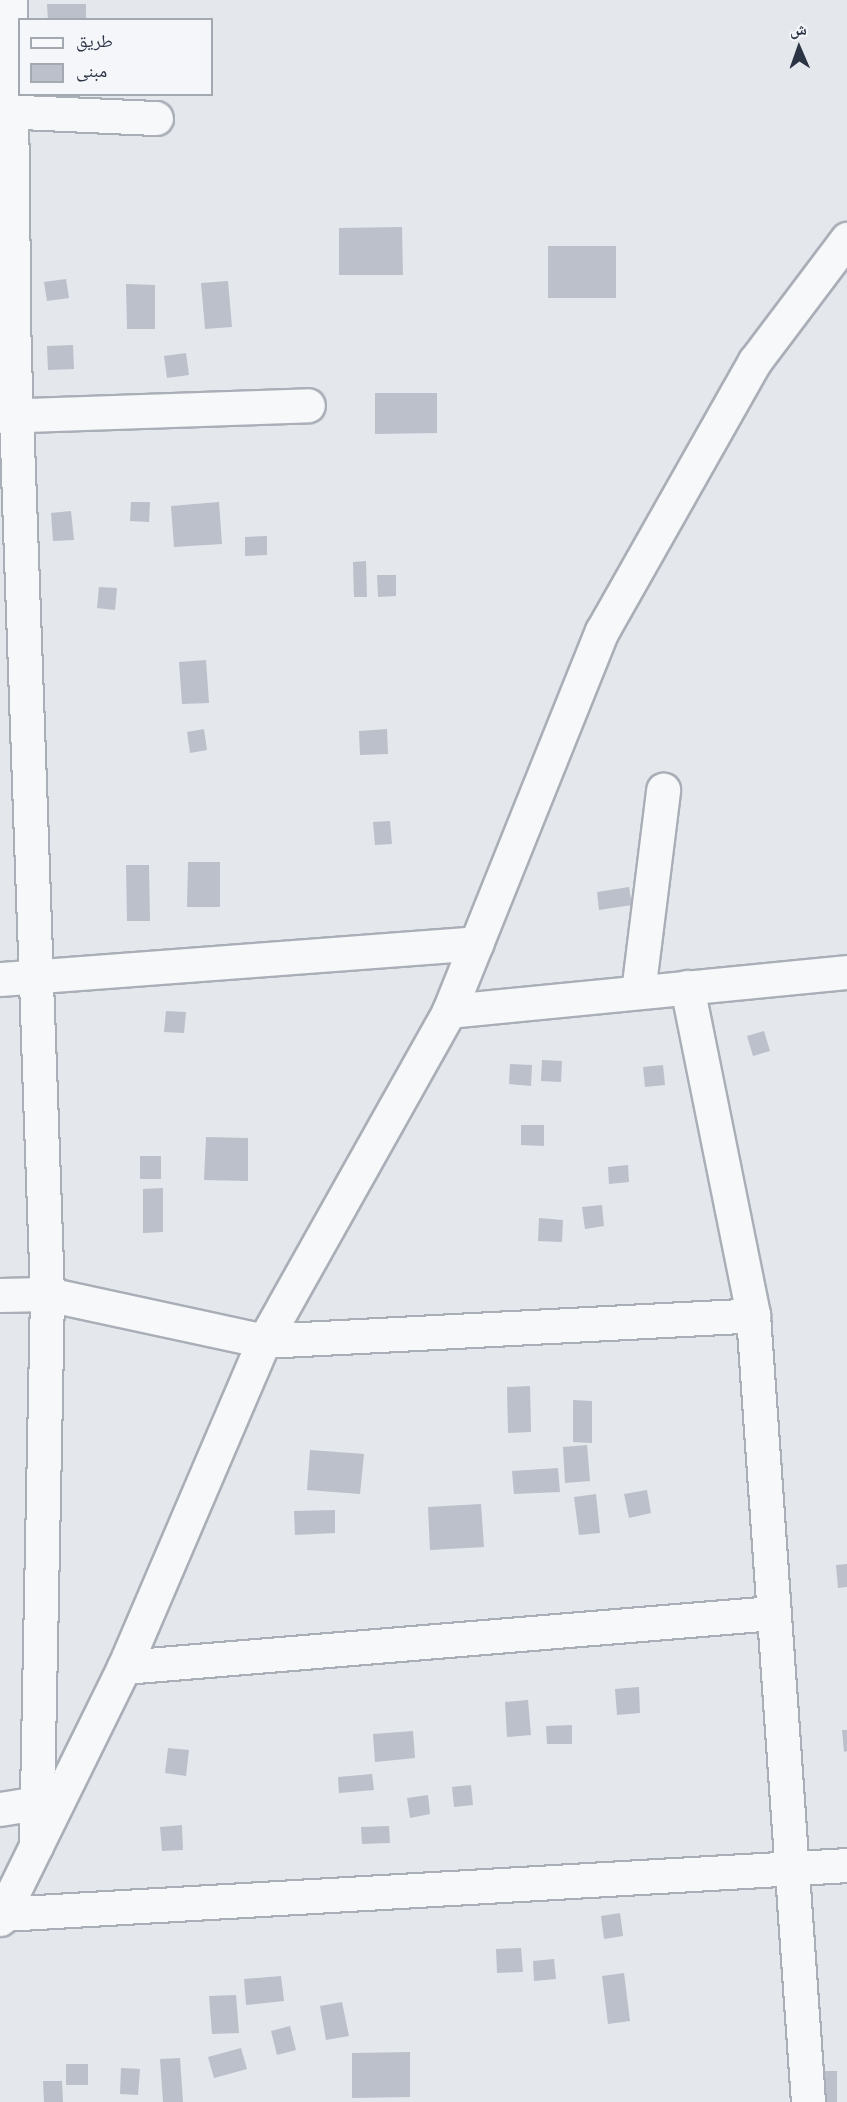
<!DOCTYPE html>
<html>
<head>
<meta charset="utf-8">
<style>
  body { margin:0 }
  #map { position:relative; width:847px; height:2102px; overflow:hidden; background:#e4e7ec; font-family:Figtree,"Noto Naskh Arabic",sans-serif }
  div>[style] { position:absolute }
  .building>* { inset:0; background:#bbc0ca }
  .roads { filter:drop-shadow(2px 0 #a9aeb7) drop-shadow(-2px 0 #a9aeb7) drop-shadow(0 2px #a9aeb7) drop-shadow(0 -2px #a9aeb7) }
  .minor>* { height:33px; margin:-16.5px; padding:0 16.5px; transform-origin:16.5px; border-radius:16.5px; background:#f7f8fa }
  span { translate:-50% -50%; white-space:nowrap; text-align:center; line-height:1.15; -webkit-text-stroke:4.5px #f4f6f9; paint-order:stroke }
  .legend { position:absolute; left:18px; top:18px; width:195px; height:78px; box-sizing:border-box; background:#f4f6f9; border:2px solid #a4a8b1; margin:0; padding:8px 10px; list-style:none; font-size:18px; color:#2b3445 }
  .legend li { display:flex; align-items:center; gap:12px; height:30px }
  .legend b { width:30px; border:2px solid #a4a8b1 }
  .north { position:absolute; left:769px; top:18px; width:60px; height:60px; -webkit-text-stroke:4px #f4f6f9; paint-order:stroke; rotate:358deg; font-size:16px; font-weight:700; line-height:24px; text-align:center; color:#2b3445 }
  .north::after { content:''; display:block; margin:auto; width:21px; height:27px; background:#2b3445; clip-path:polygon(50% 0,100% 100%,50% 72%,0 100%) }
</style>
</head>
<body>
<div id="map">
  <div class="building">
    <div style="clip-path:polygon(47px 4px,86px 4px,86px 20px,48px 20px)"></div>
    <div style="clip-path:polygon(402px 227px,403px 275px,339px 275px,339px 228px)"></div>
    <div style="clip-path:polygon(548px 246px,616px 246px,616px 298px,548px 298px)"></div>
    <div style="clip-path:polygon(66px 279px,69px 298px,47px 301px,44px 282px)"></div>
    <div style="clip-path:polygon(228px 281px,232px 327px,205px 329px,201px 283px)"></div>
    <div style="clip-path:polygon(126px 284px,155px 285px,155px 329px,127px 329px)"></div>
    <div style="clip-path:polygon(73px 345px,74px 369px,48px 370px,47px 346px)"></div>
    <div style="clip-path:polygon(186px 353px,189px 375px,167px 378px,164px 356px)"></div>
    <div style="clip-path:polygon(375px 393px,437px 393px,437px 433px,375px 434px)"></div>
    <div style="clip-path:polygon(131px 502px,150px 502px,149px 522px,130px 521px)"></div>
    <div style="clip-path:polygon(219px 502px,222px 544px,174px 547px,171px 506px)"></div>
    <div style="clip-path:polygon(71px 511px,74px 540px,53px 541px,51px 513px)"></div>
    <div style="clip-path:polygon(267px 536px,267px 555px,245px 556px,245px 537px)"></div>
    <div style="clip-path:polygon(366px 561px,367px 597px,354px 597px,353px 562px)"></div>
    <div style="clip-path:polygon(377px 575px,396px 575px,396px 596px,378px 597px)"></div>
    <div style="clip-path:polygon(99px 587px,117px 588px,115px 610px,97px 608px)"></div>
    <div style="clip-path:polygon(206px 660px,209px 703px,182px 704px,179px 662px)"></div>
    <div style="clip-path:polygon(204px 729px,207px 750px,190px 753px,187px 732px)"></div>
    <div style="clip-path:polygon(387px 729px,388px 754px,360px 755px,359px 731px)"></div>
    <div style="clip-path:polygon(390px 821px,392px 844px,375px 845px,373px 822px)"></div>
    <div style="clip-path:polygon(188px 862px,220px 862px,220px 907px,187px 907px)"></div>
    <div style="clip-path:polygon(126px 865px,149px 865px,150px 921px,127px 921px)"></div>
    <div style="clip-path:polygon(629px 887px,632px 905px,599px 910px,597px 892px)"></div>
    <div style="clip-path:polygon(166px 1011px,186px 1012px,184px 1033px,164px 1032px)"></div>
    <div style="clip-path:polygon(764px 1031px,770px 1051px,753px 1056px,747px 1036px)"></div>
    <div style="clip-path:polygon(542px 1060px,562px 1061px,561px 1082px,541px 1081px)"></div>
    <div style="clip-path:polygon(510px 1064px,532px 1065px,531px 1086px,509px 1084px)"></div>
    <div style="clip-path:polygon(663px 1065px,665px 1085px,645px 1087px,643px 1067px)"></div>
    <div style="clip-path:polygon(521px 1125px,544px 1125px,544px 1146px,521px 1145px)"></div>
    <div style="clip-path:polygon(206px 1137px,248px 1138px,248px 1181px,204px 1180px)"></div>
    <div style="clip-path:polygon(140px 1156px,161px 1156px,161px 1179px,140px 1179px)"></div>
    <div style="clip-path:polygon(628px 1165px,629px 1182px,609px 1184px,608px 1167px)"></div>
    <div style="clip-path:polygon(163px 1188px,163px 1232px,143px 1233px,143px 1189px)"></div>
    <div style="clip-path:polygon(602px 1205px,604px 1226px,585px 1229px,582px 1207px)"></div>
    <div style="clip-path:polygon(539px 1218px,563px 1220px,562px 1242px,538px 1241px)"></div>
    <div style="clip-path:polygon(530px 1386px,531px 1432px,508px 1433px,507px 1387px)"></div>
    <div style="clip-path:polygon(573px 1400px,592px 1401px,592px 1443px,573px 1442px)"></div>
    <div style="clip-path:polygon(587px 1445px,590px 1481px,565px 1483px,563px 1447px)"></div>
    <div style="clip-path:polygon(310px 1450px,364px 1454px,360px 1494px,307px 1490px)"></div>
    <div style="clip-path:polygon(558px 1468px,560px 1492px,514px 1494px,512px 1471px)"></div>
    <div style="clip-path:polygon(647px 1490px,651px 1513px,629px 1518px,624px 1494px)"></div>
    <div style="clip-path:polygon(596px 1494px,600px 1533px,579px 1535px,574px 1497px)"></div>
    <div style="clip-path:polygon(481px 1504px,484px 1547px,430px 1550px,428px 1507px)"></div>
    <div style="clip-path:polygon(335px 1510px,335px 1533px,295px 1535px,294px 1511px)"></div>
    <div style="clip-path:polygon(847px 1564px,847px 1587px,838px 1588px,836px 1565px)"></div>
    <div style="clip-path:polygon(639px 1687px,640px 1713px,617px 1715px,615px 1689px)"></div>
    <div style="clip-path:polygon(528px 1700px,531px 1735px,507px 1737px,505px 1702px)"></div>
    <div style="clip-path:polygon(572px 1725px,572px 1744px,547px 1744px,546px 1726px)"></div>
    <div style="clip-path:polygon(842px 1730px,847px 1730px,847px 1751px,844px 1752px)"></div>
    <div style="clip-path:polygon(413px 1731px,415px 1758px,375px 1762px,373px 1734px)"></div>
    <div style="clip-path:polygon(168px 1748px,189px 1750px,186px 1776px,165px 1773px)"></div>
    <div style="clip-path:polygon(372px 1774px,374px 1790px,339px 1793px,338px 1777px)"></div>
    <div style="clip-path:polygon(471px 1785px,473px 1805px,454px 1807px,452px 1787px)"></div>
    <div style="clip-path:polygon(428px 1795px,430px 1814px,410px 1818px,407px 1798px)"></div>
    <div style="clip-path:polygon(182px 1825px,183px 1850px,162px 1851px,160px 1827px)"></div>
    <div style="clip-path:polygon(389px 1826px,390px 1843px,362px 1844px,361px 1827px)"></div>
    <div style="clip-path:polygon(620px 1913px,623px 1936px,604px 1939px,601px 1916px)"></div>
    <div style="clip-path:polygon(521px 1948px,523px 1972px,497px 1973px,496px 1949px)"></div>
    <div style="clip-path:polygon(554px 1959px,556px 1979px,534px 1981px,533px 1961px)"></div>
    <div style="clip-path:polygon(624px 1973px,630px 2021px,608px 2024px,602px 1976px)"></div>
    <div style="clip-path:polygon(281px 1976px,284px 2001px,246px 2005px,244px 1979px)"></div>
    <div style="clip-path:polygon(236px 1995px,239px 2033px,212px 2034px,209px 1996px)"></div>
    <div style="clip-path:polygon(342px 2002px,349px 2036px,326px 2040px,320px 2006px)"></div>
    <div style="clip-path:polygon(290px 2026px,296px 2050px,277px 2055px,271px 2031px)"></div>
    <div style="clip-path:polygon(241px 2048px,247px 2069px,214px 2078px,208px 2057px)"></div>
    <div style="clip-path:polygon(410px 2052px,410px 2097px,352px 2098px,352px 2053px)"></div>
    <div style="clip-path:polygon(180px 2058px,183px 2102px,163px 2102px,160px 2059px)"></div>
    <div style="clip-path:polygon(66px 2064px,88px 2064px,88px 2085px,66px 2085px)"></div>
    <div style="clip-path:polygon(121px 2068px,140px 2069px,138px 2095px,120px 2094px)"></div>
    <div style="clip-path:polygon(814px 2071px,837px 2071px,837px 2102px,814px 2102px)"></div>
    <div style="clip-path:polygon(43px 2081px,62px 2081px,63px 2102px,44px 2102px)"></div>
  </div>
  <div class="roads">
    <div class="minor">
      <div style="left:10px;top:0;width:358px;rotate:89.4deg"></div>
      <div style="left:14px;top:358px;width:937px;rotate:87.98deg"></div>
      <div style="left:47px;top:1294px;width:552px;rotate:91.14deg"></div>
      <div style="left:0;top:111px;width:156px;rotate:2.6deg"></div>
      <div style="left:0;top:416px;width:308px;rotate:-2deg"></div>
      <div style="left:0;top:979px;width:478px;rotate:-4.3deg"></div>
      <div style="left:687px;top:987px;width:335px;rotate:78.6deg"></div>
      <div style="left:753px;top:1315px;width:789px;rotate:86deg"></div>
      <div style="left:638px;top:992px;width:204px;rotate:-82.9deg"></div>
      <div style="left:449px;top:1011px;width:410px;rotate:-68.1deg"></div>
      <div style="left:602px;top:631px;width:310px;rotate:-60.5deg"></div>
      <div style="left:755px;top:361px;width:153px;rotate:-53deg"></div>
      <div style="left:0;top:1295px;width:47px;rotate:-1.2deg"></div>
      <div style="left:47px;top:1294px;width:222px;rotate:12.2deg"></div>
      <div style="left:264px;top:1341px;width:490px;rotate:-3deg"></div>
      <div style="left:124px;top:1667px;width:651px;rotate:-4.76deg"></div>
      <div style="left:0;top:1809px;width:36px;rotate:-9deg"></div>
      <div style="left:3px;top:1914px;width:845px;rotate:-3.32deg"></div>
      <div style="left:0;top:1919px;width:281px;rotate:-63.8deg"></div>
      <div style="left:124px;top:1667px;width:355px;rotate:-66.8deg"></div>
      <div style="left:264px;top:1341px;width:378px;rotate:-60.7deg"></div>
      <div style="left:449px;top:1011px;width:400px;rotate:-5.6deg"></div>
    </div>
  </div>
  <ul class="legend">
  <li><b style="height:8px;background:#f7f8fa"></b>طريق</li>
  <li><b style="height:16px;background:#bbc0ca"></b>مبنى</li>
  </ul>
  <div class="north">ش</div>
</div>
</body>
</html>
